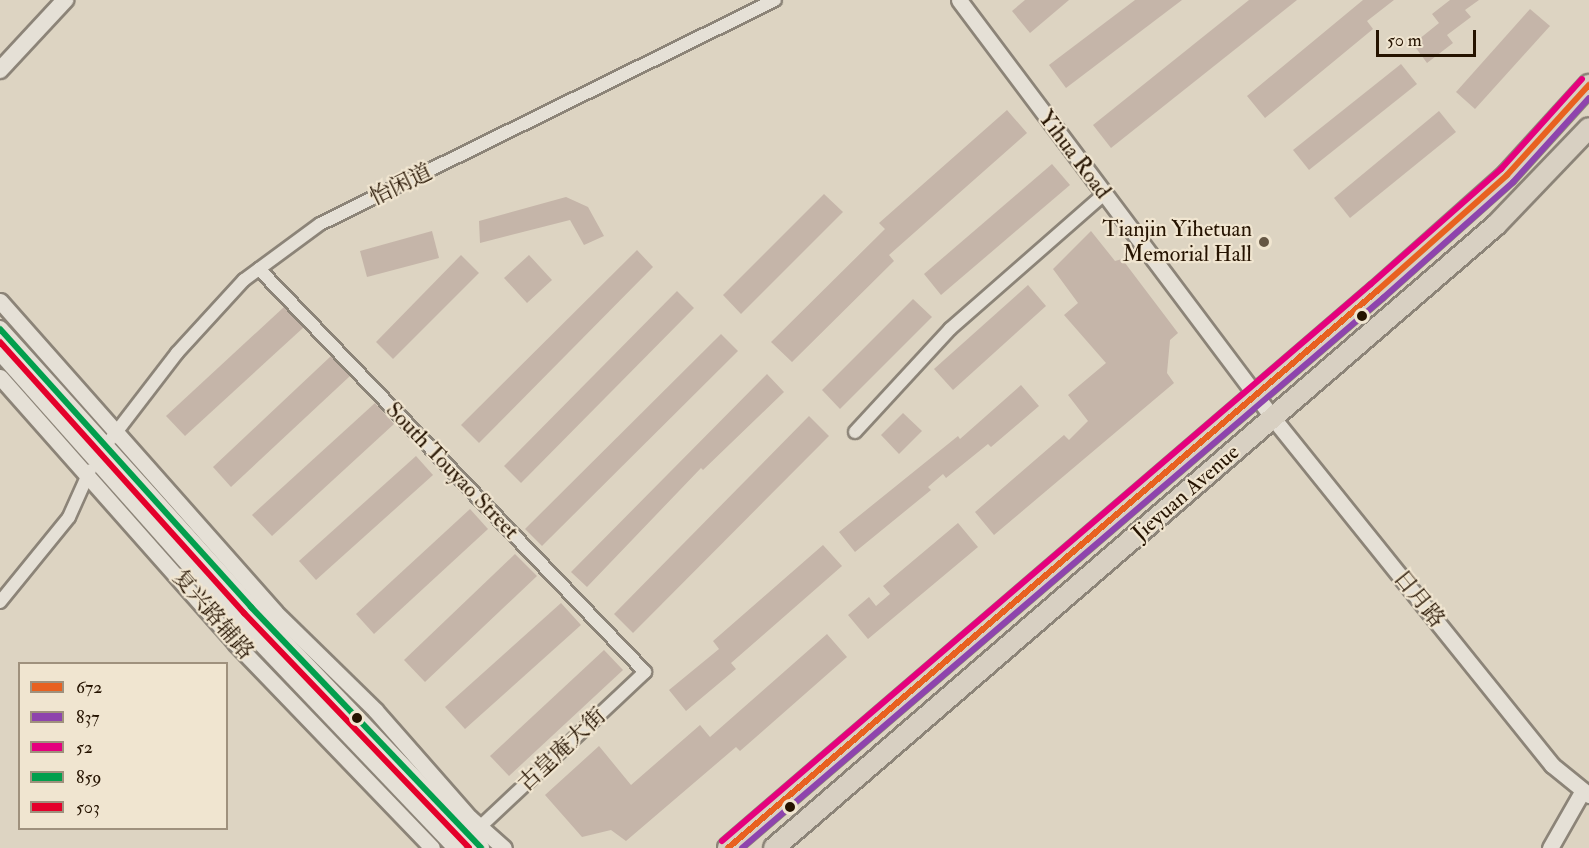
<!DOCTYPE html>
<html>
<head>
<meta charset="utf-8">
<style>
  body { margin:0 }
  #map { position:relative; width:1589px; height:848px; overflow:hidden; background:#ddd4c2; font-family:"IM FELL Double Pica","Noto Serif SC",serif }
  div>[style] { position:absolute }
  .building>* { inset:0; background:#c5b5a9 }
  .roads { filter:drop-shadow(2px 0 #8c8478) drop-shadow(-2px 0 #8c8478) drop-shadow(0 2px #8c8478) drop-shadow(0 -2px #8c8478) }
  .minor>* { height:12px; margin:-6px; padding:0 6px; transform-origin:6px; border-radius:6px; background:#e5e0d6 }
  .tertiary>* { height:15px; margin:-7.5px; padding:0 7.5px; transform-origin:7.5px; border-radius:7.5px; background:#e5e0d6 }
  .secondary>* { height:16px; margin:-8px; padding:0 8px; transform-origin:8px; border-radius:8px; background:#e5e0d6 }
  .primary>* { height:20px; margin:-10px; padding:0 10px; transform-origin:10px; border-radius:10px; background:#d8d0c2 }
  .bus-1>* { height:6px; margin:-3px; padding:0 3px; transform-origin:3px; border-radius:3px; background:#e86120 }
  .bus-2>* { height:6px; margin:-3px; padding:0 3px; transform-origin:3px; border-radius:3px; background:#8e44ad }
  .bus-3>* { height:6px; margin:-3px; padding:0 3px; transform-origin:3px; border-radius:3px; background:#e5007d }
  .bus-4>* { height:6px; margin:-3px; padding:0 3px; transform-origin:3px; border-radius:3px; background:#029f4d }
  .bus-5>* { height:6px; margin:-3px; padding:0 3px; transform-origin:3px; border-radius:3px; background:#e4002b }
  .dots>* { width:16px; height:16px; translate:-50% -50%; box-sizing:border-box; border:3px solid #f0e5d0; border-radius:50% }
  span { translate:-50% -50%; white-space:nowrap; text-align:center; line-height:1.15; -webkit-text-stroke:4.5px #f0e5d0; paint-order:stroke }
  .street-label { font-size:22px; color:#251300 }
  .poi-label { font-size:22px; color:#251300 }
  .right { translate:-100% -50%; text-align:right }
  .legend { position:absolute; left:18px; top:662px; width:210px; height:168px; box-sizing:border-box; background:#f0e5d0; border:2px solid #9f917d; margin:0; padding:8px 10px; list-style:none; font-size:18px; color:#251300 }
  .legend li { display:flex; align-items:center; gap:12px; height:30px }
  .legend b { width:30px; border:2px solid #9f917d }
  .scale { position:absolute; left:1376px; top:30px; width:100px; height:27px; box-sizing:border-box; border:3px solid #251300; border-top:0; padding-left:8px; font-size:18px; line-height:21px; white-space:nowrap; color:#251300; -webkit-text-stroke:4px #f0e5d0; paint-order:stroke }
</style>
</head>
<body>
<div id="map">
  <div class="building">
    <div style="clip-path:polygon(1025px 0,1069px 0,1030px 33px,1012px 11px)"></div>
    <div style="clip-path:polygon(1135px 0,1182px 0,1066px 88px,1049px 65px)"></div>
    <div style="clip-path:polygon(1249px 0,1297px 0,1111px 148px,1093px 125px)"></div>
    <div style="clip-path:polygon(1363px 0,1394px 0,1367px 21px,1373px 29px,1265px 118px,1247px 96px)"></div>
    <div style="clip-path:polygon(1450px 0,1479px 0,1465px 10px,1471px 17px,1447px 35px,1453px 43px,1427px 63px,1413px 44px,1439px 23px,1432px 14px)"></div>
    <div style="clip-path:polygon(1530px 9px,1550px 26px,1475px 109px,1456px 92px)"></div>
    <div style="clip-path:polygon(1401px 64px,1417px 84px,1309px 170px,1293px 150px)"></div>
    <div style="clip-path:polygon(1007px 110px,1027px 133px,889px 255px,894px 261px,792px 362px,771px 342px,885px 229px,879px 223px)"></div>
    <div style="clip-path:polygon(1439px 111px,1456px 132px,1350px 218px,1334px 198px)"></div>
    <div style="clip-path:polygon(1052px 164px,1070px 185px,941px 295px,924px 274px)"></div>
    <div style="clip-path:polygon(824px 194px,843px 212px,741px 314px,723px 295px)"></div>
    <div style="clip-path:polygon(566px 197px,588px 207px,604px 236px,584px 245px,570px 220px,480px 243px,479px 221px)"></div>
    <div style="clip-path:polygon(432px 231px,439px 258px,367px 277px,360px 251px)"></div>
    <div style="clip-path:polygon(1091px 231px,1115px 261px,1122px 259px,1178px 333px,1170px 340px,1167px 373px,1174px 383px,994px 535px,975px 512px,1064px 435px,1069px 440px,1088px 421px,1068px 395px,1106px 363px,1064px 315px,1078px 303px,1053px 269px)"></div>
    <div style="clip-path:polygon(637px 250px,653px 267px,479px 443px,461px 425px)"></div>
    <div style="clip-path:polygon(461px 255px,479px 273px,393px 359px,376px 342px)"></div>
    <div style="clip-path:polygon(529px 255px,552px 280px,527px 303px,504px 278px)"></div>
    <div style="clip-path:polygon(1028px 285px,1046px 306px,953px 390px,934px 369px)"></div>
    <div style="clip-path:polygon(677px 291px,694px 308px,521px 483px,504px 466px)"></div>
    <div style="clip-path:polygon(913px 299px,932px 317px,840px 409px,822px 390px)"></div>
    <div style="clip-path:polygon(284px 307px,304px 327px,185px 436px,166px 416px)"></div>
    <div style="clip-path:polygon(721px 334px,738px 351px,542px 546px,525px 529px)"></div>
    <div style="clip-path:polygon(331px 356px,350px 376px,231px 487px,213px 467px)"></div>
    <div style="clip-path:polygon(767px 374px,784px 392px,703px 470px,701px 468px,587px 587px,571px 572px)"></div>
    <div style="clip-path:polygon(1021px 385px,1039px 406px,991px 447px,988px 444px,946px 478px,943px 474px,928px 487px,931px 490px,855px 552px,839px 532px,958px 436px,960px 439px)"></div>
    <div style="clip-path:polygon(375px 403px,394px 424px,272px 536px,252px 515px)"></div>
    <div style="clip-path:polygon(903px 413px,922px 431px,899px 454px,881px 435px)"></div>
    <div style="clip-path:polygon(809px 416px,829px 436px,633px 633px,614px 614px)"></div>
    <div style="clip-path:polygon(416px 456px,433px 475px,316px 580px,299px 561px)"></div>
    <div style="clip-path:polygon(470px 509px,488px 529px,374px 634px,356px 614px)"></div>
    <div style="clip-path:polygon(958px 523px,978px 547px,868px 639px,848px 615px,869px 597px,876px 606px,890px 594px,883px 586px)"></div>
    <div style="clip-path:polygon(823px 545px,842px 566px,731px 663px,736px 669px,686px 711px,669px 690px,719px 649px,713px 641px)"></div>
    <div style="clip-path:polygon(515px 554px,537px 576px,425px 682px,404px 660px)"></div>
    <div style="clip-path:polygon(561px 603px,581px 625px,465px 729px,445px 707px)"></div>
    <div style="clip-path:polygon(827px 634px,847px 657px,740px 751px,736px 747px,626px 841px,611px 830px,582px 837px,545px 795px,599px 746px,631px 785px,700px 725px,710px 737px)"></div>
    <div style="clip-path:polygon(604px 650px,623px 670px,509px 776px,490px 756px)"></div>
  </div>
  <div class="roads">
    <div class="minor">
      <div style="left:259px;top:269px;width:558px;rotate:46.23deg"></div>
      <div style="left:645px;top:672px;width:228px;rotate:136.8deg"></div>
      <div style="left:855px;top:432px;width:140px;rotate:-47.3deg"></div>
      <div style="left:950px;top:329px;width:203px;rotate:-41.2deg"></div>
      <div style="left:111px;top:439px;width:108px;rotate:-52.5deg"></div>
      <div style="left:177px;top:353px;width:99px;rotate:-47.5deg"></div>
      <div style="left:244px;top:280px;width:94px;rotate:-36.4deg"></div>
      <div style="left:320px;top:224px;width:507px;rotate:-26.21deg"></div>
      <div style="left:0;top:602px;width:109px;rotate:-50.9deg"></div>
      <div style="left:69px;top:517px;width:51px;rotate:-65.9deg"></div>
    </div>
    <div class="tertiary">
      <div style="left:959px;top:0;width:523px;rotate:53.09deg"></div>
      <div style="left:1273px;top:418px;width:445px;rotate:51.2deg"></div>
      <div style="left:1552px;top:765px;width:48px;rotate:39deg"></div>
      <div style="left:0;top:301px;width:415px;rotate:48.5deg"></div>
      <div style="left:275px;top:612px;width:140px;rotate:44.4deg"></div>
      <div style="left:375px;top:710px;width:144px;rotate:48.7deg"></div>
      <div style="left:470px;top:818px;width:45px;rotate:41.4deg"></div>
      <div style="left:0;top:377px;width:355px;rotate:48.5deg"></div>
      <div style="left:235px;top:643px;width:284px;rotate:46.1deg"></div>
      <div style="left:1550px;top:848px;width:64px;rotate:-60.3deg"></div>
    </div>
    <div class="secondary">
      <div style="left:0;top:70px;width:96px;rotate:-47.1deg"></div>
      <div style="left:0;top:329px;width:375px;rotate:47.9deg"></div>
      <div style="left:251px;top:607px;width:333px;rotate:46.3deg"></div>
      <div style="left:0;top:352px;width:330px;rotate:48.4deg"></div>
      <div style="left:219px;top:599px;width:344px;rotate:46.4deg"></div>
    </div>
    <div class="primary">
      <div style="left:728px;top:848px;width:855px;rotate:-40.64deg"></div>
      <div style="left:1377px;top:291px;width:174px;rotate:-41.7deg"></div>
      <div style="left:1507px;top:175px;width:122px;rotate:-47.7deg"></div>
      <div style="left:774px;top:848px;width:954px;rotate:-40.79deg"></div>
      <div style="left:1496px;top:225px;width:134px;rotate:-46.2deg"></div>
    </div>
  </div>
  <div class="bus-1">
    <div style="left:728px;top:848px;width:855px;rotate:-40.64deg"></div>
    <div style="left:1377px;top:291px;width:174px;rotate:-41.7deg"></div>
    <div style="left:1507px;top:175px;width:122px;rotate:-47.7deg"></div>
  </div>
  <div class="bus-2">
    <div style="left:742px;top:848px;width:845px;rotate:-40.63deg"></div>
    <div style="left:1383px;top:298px;width:174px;rotate:-41.7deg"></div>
    <div style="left:1513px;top:182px;width:113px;rotate:-47.9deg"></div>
  </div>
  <div class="bus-3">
    <div style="left:722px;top:841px;width:855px;rotate:-40.64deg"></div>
    <div style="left:1371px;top:284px;width:174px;rotate:-41.5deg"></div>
    <div style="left:1501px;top:169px;width:121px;rotate:-48deg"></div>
  </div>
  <div class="bus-4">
    <div style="left:0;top:329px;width:375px;rotate:47.9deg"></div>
    <div style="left:251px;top:607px;width:333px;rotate:46.3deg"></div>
  </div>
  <div class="bus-5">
    <div style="left:0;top:342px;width:365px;rotate:48deg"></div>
    <div style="left:244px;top:613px;width:325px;rotate:46.2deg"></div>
  </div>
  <div class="dots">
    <div style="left:1264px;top:242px;background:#655744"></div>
    <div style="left:1362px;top:316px;background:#251300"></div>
    <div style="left:357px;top:718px;background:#251300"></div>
    <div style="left:790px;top:807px;background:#251300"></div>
  </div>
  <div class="street-label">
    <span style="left:1074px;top:155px;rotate:53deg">Yihua Road</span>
    <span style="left:401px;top:185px;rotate:-26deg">怡闲道</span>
    <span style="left:452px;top:471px;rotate:46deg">South Touyao Street</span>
    <span style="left:1186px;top:493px;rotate:-41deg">Jieyuan Avenue</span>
    <span style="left:1419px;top:599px;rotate:51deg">日月路</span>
    <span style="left:213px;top:615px;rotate:49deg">复兴路辅路</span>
    <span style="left:562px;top:750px;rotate:-43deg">古皇庵大街</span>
  </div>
  <div class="poi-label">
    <span class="right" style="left:1252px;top:242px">Tianjin Yihetuan<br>Memorial Hall</span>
  </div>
  <ul class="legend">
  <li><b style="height:8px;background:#e86120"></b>672</li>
  <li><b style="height:8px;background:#8e44ad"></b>837</li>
  <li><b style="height:8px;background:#e5007d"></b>52</li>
  <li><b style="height:8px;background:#029f4d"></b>859</li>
  <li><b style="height:8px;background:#e4002b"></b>503</li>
  </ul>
  <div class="scale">50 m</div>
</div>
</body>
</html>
